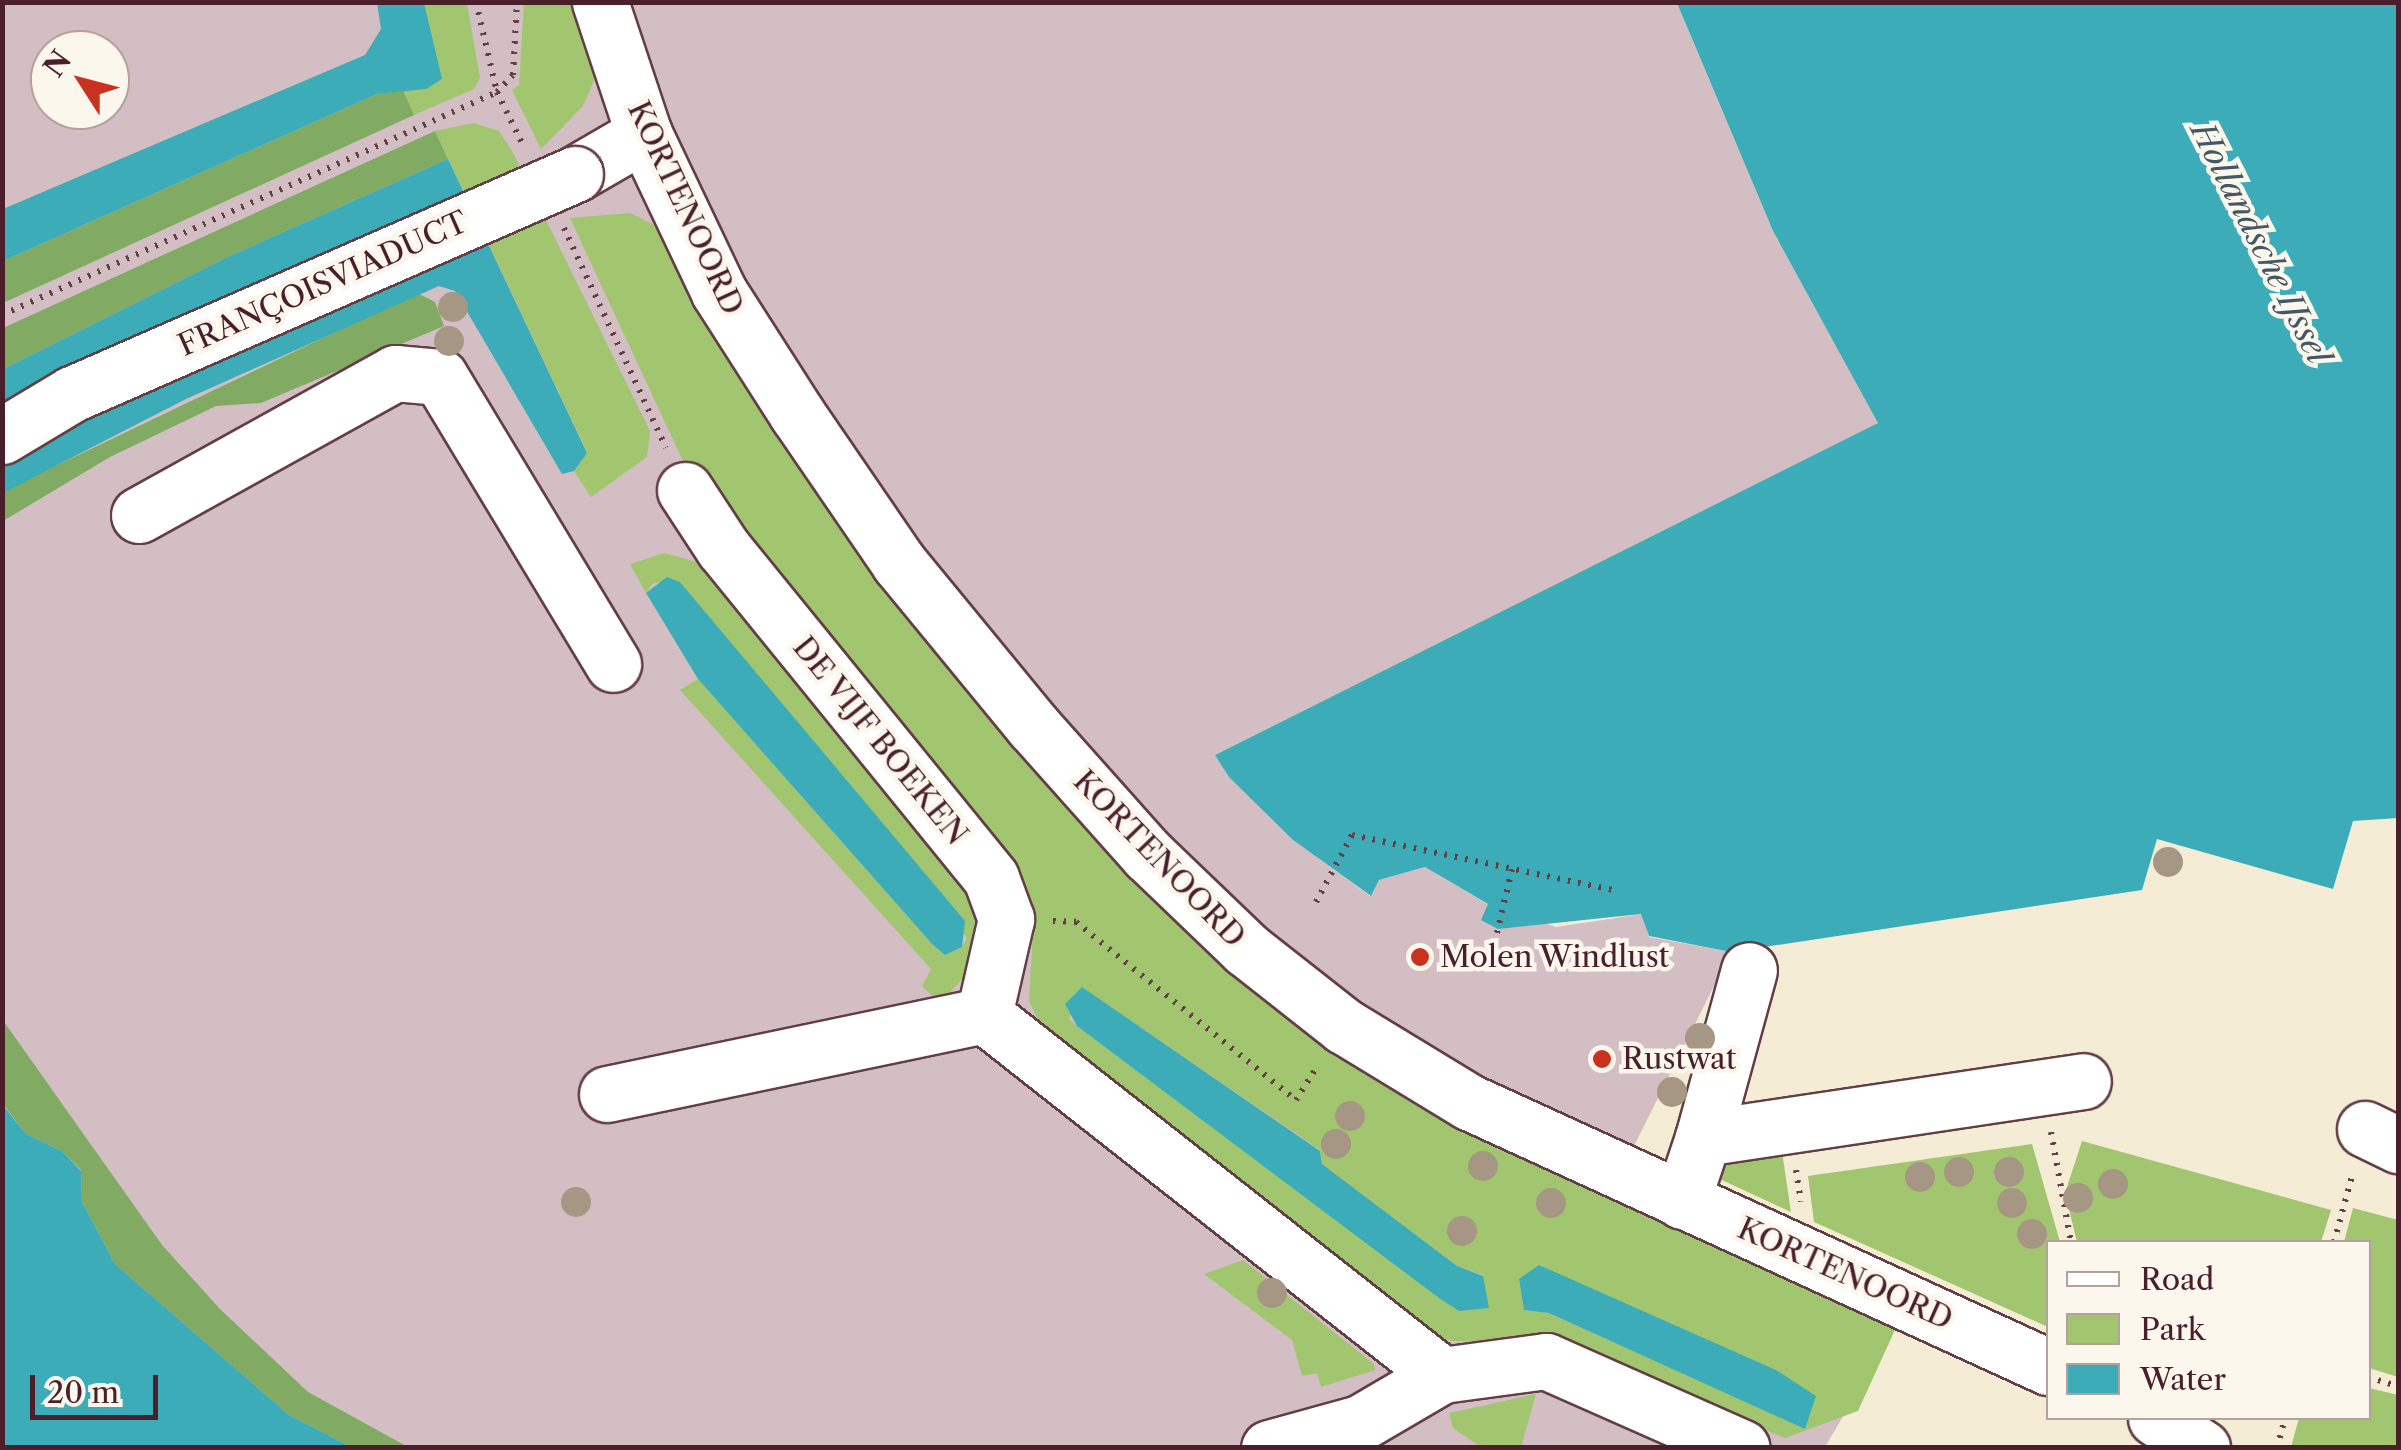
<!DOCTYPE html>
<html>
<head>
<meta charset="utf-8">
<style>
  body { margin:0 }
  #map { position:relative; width:2401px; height:1450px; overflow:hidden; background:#f5ecd6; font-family:"Libre Caslon Text",serif }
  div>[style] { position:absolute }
  .industrial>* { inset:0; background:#d2bec3 }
  .green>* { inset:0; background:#a2c66f }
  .forest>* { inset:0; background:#81ab62 }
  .water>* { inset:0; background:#3dacb9 }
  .path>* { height:6px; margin-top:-3px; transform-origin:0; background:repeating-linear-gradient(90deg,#643e45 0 2.5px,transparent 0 10.5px) }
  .roads { filter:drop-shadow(2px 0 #643e45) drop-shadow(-2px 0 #643e45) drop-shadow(0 2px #643e45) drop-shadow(0 -2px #643e45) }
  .minor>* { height:55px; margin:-27.5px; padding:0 27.5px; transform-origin:27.5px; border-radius:27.5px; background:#fff }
  .bridges { filter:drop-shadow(2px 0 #643e45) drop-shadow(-2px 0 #643e45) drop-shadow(0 2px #643e45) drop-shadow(0 -2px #643e45) }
  .minor-bridge>* { height:55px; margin:-27.5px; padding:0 27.5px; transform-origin:27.5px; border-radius:27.5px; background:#fff }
  .trees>* { width:30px; height:30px; margin:-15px; border-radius:50%; background:#a59783 }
  .dots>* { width:28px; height:28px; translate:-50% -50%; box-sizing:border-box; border:5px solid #fbf7ec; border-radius:50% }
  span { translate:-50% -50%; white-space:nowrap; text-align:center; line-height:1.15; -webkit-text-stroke:9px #fbf7ec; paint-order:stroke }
  .street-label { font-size:30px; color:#4a1f2b }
  .poi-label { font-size:30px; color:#4a1f2b }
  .left { translate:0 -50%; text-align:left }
  .water-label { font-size:32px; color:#455764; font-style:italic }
  .frame { position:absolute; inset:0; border:5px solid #4a1f2b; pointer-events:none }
  .legend { position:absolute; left:2046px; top:1240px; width:325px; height:180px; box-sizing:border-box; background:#fbf7ec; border:2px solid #b4a19f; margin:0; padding:12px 18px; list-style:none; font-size:30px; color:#4a1f2b }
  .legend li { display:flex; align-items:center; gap:20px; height:50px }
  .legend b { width:50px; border:2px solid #b4a19f }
  .north { position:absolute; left:30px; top:30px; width:100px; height:100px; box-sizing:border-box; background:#fbf7ec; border:2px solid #b4a19f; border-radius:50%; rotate:306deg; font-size:28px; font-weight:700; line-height:40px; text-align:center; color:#4a1f2b }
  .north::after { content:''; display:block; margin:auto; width:35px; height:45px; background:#c8321e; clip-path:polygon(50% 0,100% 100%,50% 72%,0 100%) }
  .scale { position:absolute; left:30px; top:1375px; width:128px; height:45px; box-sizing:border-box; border:5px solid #4a1f2b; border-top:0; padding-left:12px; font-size:30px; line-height:35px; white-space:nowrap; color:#4a1f2b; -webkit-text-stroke:8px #fbf7ec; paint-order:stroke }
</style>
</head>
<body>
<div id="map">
  <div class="industrial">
    <div style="clip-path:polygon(evenodd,3px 3px,1677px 3px,1773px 231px,1879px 423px,1215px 755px,1293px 840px,1370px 896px,1379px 880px,1425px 867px,1489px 905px,1556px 927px,1642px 914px,1649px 937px,1731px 952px,1632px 1150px,1924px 1279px,1825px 1447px,266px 1447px,3px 1148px,3px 3px,50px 50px,110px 50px,110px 110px,50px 110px,50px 50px)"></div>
  </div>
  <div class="green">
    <div style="clip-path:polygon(424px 3px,467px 3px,480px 78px,474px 89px,414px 115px,403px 90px,426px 89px)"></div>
    <div style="clip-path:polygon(524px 3px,574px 3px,595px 78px,583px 106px,541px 149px,512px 90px,519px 85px)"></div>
    <div style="clip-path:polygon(474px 123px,499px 131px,512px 151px,650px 431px,647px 457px,591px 497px,574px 471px,587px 452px,435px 131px)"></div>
    <div style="clip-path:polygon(evenodd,630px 213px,653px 224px,775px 431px,893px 593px,1241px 964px,1899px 1321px,1858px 1411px,1785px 1438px,1550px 1342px,1452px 1341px,1426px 1332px,1045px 1034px,1029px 1001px,1034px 913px,1014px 880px,682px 459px,570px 218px,630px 213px,1083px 988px,1320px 1150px,1322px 1164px,1457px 1266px,1483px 1275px,1459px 1311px,1077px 1026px,1069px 1019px,1083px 988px,630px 213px,1519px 1280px,1805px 1428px,1549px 1313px,1524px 1310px,1519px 1280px)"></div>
    <div style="clip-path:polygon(664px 553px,704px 564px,968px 885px,982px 921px,971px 969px,946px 997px,936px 999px,922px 986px,931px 969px,680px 690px,698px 679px,933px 945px,945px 955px,962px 947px,967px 938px,680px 582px,653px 583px,646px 593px,630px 564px)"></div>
    <div style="clip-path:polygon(2082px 1141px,2331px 1210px,2321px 1242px,2077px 1242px,2065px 1193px)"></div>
    <div style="clip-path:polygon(2032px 1144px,2060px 1242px,2048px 1242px,2048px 1327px,1814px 1222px,1808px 1176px)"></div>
    <div style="clip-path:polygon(1781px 1145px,1791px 1212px,1711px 1175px,1715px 1155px)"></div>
    <div style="clip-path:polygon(2353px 1208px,2398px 1220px,2398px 1377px,2369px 1368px,2368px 1242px,2344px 1242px)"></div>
    <div style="clip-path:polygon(1243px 1260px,1374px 1364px,1375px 1370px,1321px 1387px,1317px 1373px,1302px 1376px,1292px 1340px,1204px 1274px)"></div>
    <div style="clip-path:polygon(2369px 1388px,2398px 1395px,2398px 1447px,2291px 1447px,2299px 1418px,2368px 1418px)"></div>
    <div style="clip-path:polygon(1536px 1394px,1521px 1447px,1481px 1447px,1453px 1428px,1449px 1413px)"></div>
  </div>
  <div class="forest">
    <div style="clip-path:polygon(403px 90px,414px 115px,3px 303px,3px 261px,377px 94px)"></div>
    <div style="clip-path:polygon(435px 131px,448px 159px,234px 254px,3px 369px,3px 328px)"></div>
    <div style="clip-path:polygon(417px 293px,435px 302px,444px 326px,261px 403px,216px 406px,110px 457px,3px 521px,3px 493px,26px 480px)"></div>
    <div style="clip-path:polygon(2px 1019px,162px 1245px,220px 1309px,308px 1392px,408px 1447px,351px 1447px,289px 1415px,115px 1264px,82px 1202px,81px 1170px,62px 1151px,26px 1134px,3px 1104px)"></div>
  </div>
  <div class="water">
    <div style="clip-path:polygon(377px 3px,424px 3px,442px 79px,426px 89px,377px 94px,3px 261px,3px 209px,365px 55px,381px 29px)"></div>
    <div style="clip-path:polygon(1677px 3px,2398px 3px,2398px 818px,2353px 821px,2333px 889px,2157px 839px,2142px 890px,1731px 952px,1649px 936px,1641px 914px,1498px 929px,1481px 920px,1488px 904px,1425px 867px,1379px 880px,1371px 896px,1293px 840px,1229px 777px,1215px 755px,1878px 423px,1773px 231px)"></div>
    <div style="clip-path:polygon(448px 159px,587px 453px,574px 471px,562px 474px,455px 291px,439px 286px,186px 399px,3px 493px,3px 369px,234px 254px)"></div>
    <div style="clip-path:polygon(667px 577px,680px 582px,965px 921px,962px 947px,945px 955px,933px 945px,698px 679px,646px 593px)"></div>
    <div style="clip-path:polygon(1082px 987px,1320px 1151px,1322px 1164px,1457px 1266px,1483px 1276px,1489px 1308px,1459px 1311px,1439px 1298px,1077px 1026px,1065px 1004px)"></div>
    <div style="clip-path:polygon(2px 1104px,26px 1134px,62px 1151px,81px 1171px,82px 1202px,115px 1264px,289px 1415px,351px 1447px,3px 1447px)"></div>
    <div style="clip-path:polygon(1539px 1265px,1776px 1370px,1816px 1396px,1805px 1429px,1549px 1313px,1524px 1310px,1519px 1279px)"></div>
  </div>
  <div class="path">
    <div style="left:476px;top:2px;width:92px;rotate:76.9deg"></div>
    <div style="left:497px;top:92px;width:59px;rotate:63.9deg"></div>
    <div style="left:564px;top:228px;width:242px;rotate:65.1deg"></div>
    <div style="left:2px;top:315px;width:543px;rotate:-24.25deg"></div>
    <div style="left:497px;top:92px;width:23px;rotate:-47deg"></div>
    <div style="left:513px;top:75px;width:73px;rotate:-86.9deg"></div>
    <div style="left:1316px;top:902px;width:76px;rotate:-61.8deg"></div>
    <div style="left:1352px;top:835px;width:271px;rotate:11.9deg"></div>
    <div style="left:1053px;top:921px;width:23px;rotate:2deg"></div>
    <div style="left:1076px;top:922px;width:283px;rotate:39deg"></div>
    <div style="left:1296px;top:1100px;width:41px;rotate:-57.8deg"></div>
    <div style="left:1497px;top:933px;width:66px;rotate:-76.8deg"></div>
    <div style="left:2051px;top:1132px;width:112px;rotate:79.7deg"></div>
    <div style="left:1796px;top:1170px;width:32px;rotate:81deg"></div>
    <div style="left:2334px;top:1242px;width:68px;rotate:-74.7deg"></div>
    <div style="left:2368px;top:1377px;width:31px;rotate:17deg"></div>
    <div style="left:2277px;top:1448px;width:31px;rotate:-75deg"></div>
  </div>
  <div class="roads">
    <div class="minor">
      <div style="left:600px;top:2px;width:139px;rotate:71.6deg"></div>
      <div style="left:644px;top:134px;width:175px;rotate:64.6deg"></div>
      <div style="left:719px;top:292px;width:145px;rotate:57.4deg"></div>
      <div style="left:797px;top:414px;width:181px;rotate:55.6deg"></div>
      <div style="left:899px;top:563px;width:211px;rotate:50.6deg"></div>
      <div style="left:1033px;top:726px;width:173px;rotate:48.3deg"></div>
      <div style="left:1148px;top:855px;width:136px;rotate:43.8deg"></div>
      <div style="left:1246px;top:949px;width:125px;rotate:38.2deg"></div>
      <div style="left:1344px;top:1026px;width:146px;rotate:31.3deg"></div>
      <div style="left:1469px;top:1102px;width:637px;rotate:24.59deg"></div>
      <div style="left:575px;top:174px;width:80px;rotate:-30.1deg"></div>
      <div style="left:685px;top:490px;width:69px;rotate:56.8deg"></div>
      <div style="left:723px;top:548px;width:425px;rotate:50.9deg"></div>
      <div style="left:991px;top:878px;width:44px;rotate:69.9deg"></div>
      <div style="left:1006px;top:919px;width:98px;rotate:102.9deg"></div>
      <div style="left:139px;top:515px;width:293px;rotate:-29deg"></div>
      <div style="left:395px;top:373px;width:45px;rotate:5.1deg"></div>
      <div style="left:440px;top:377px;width:335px;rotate:58.9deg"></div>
      <div style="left:607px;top:1094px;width:385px;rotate:-11.8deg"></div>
      <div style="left:984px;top:1015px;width:583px;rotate:38.17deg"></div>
      <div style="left:1442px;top:1375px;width:105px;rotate:-7.7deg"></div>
      <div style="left:1546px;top:1361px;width:214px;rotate:23.9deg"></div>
      <div style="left:2365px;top:1129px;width:37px;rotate:26deg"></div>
      <div style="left:1703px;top:1138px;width:174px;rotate:-74.7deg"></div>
      <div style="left:1682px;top:1201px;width:66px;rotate:-71.6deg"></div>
      <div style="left:1703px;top:1138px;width:384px;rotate:-8.5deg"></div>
      <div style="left:2156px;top:1418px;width:55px;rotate:33.1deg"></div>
      <div style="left:1269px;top:1448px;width:94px;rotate:-15.4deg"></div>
      <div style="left:1360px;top:1423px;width:95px;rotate:-30.3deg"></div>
    </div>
  </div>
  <div class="bridges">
    <div class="minor-bridge">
      <div style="left:2px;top:436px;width:82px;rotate:-31deg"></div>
      <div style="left:72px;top:394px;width:549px;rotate:-23.62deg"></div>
    </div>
  </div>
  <div class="trees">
    <div style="left:453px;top:307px"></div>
    <div style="left:449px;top:341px"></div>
    <div style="left:2168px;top:862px"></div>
    <div style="left:1700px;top:1038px"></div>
    <div style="left:1672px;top:1092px"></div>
    <div style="left:1350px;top:1116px"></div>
    <div style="left:1336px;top:1144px"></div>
    <div style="left:1483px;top:1166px"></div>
    <div style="left:1959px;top:1172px"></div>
    <div style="left:2009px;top:1172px"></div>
    <div style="left:1920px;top:1177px"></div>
    <div style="left:2113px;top:1184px"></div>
    <div style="left:2078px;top:1198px"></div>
    <div style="left:576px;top:1202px"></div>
    <div style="left:1551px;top:1203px"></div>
    <div style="left:2012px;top:1203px"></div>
    <div style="left:1462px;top:1231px"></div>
    <div style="left:2032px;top:1234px"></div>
    <div style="left:1272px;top:1293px"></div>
  </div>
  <div class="dots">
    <div style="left:1420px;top:957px;background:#c8321e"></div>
    <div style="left:1602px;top:1059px;background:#c8321e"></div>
  </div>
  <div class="street-label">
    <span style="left:685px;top:208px;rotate:65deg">KORTENOORD</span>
    <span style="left:323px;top:284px;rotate:-24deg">FRANÇOISVIADUCT</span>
    <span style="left:880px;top:741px;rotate:51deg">DE VIJF BOEKEN</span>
    <span style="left:1159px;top:859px;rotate:46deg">KORTENOORD</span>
    <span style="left:1845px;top:1274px;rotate:24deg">KORTENOORD</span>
  </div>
  <div class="poi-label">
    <span class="left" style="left:1440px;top:957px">Molen Windlust</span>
    <span class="left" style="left:1622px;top:1059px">Rustwat</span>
  </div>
  <div class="water-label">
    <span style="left:2260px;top:243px;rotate:63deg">Hollandsche IJssel</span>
  </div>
  <div class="frame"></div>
  <ul class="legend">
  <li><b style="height:12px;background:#fff"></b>Road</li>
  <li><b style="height:28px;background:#a2c66f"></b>Park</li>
  <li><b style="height:28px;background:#3dacb9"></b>Water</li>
  </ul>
  <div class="north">N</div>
  <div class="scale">20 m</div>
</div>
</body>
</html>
